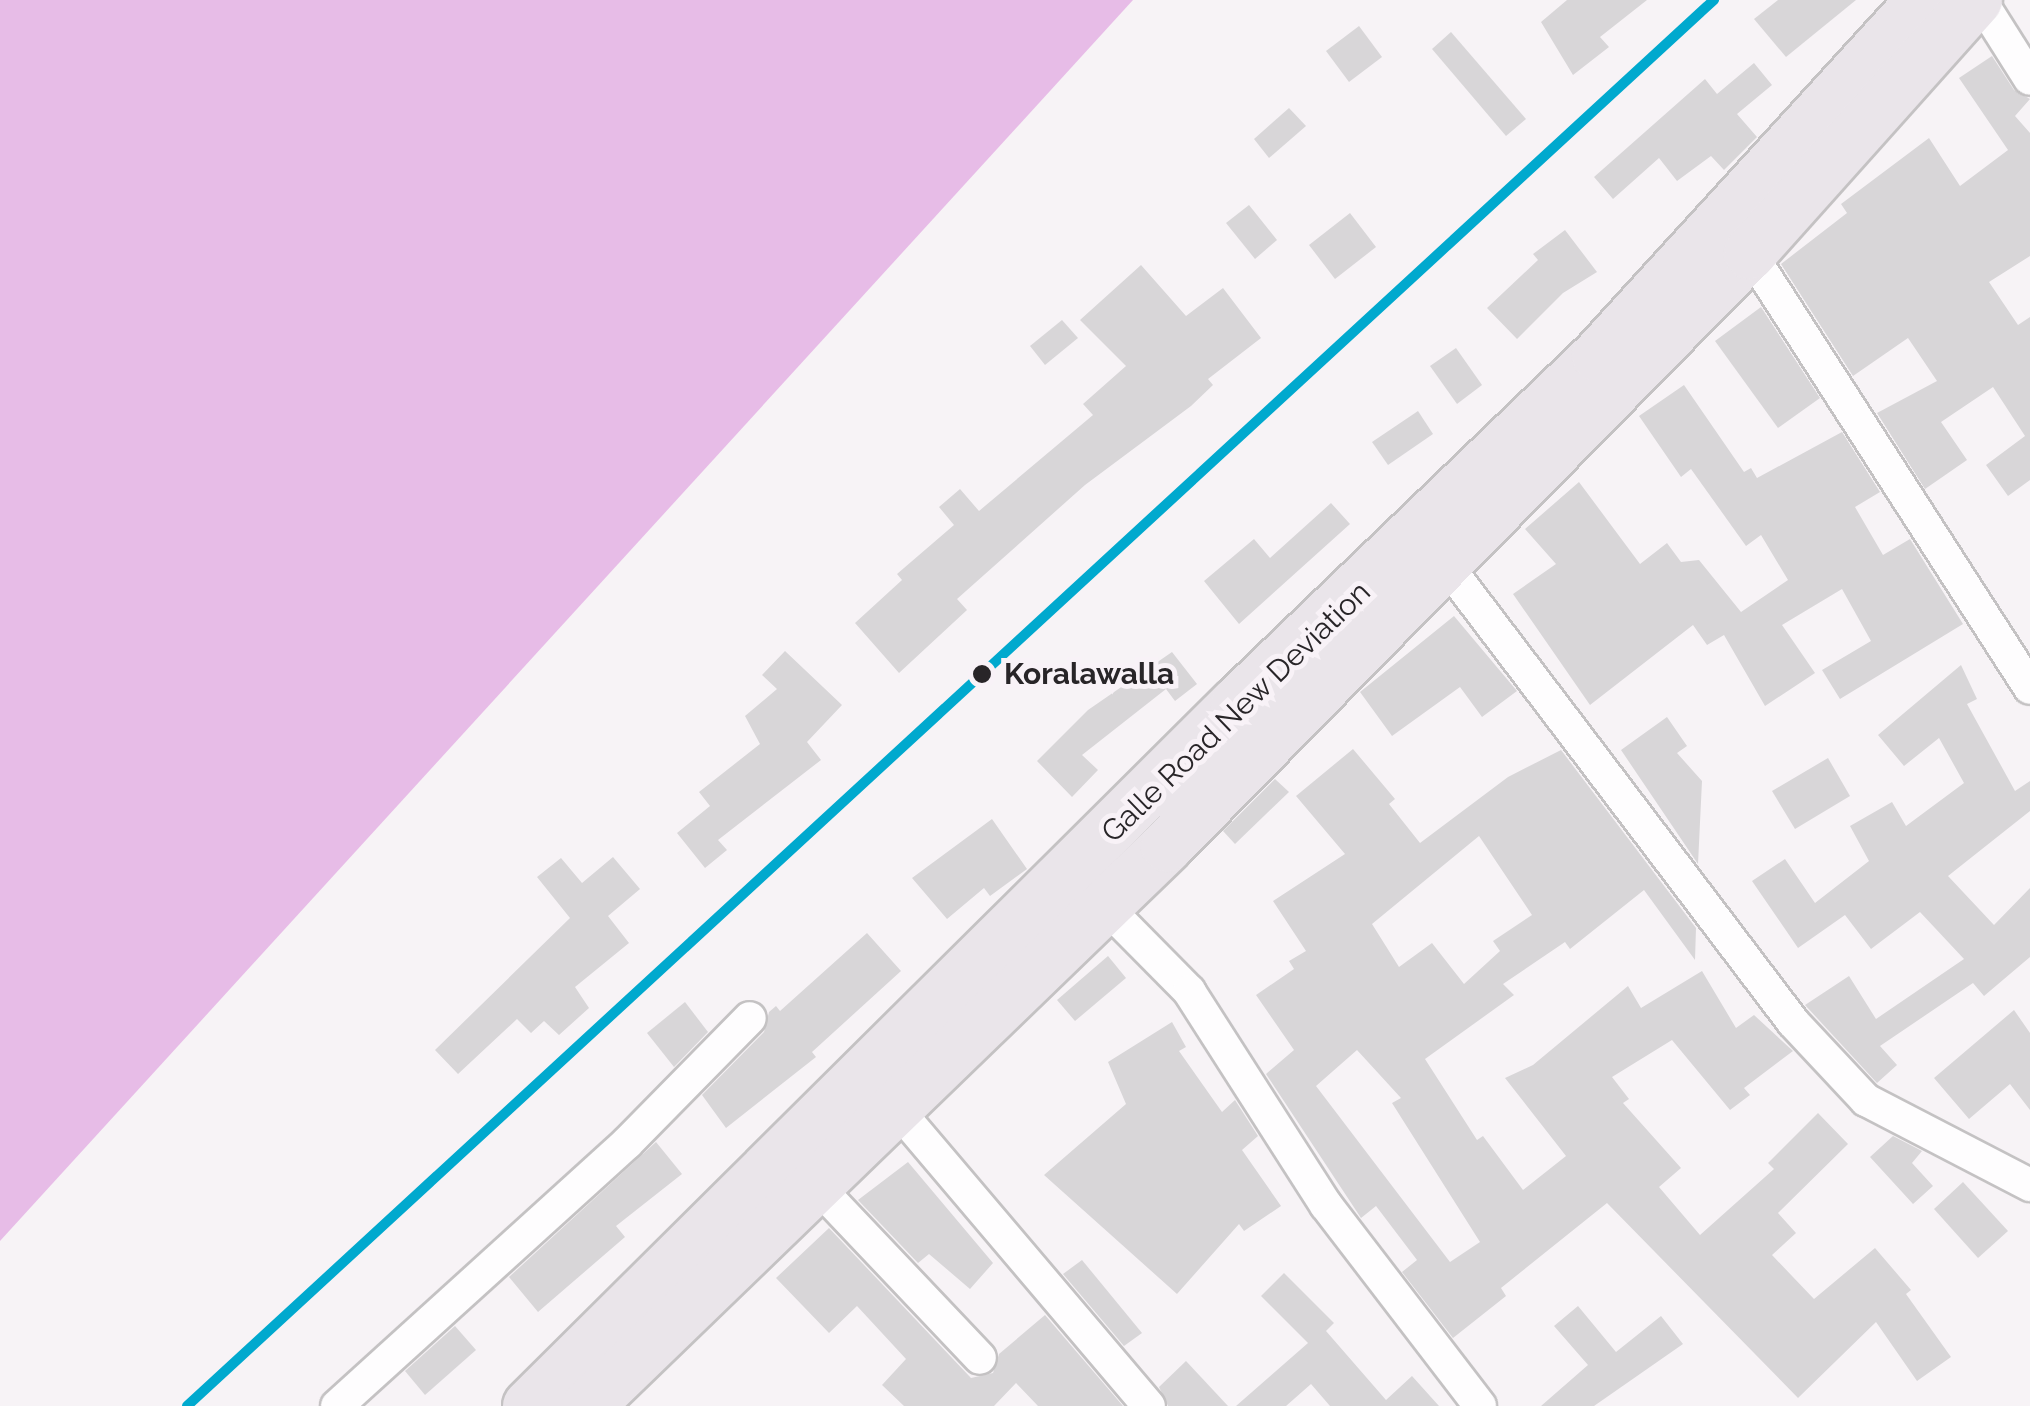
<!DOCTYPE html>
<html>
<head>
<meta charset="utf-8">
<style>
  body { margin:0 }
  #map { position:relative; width:2030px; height:1406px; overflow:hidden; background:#f7f3f6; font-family:Raleway,sans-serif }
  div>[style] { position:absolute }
  .water>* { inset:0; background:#e7bce7 }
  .building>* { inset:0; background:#d8d6d8 }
  .roads { filter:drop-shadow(2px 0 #c4c2c3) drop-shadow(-2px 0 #c4c2c3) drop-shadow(0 2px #c4c2c3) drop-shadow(0 -2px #c4c2c3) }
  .minor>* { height:32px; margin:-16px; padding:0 16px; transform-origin:16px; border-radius:16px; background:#fefdfe }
  .primary>* { height:52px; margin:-26px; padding:0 26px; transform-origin:26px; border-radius:26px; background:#eae5ea }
  .rail-1>* { height:10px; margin:-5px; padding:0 5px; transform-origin:5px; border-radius:5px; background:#00a9ce }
  .dots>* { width:28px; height:28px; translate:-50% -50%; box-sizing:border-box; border:5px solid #f8f2f7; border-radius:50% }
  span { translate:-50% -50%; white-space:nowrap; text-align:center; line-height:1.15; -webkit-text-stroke:10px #f8f2f7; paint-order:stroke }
  .stop-label { font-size:30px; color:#282528; font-weight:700 }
  .left { translate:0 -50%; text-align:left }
  .street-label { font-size:30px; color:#282528 }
</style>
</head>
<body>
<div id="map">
  <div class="water">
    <div style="clip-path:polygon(0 0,1133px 0,0 1241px)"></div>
  </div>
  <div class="building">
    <div style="clip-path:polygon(1567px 0,1647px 0,1600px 37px,1609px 47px,1573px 75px,1541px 22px)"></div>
    <div style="clip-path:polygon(1778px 0,1856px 0,1786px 57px,1754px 19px)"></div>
    <div style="clip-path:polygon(1359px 26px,1382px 57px,1349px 82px,1326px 51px)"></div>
    <div style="clip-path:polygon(1451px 32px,1526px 119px,1506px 136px,1432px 49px)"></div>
    <div style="clip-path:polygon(1992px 56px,2014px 90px,2030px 99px,2015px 116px,2030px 133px,2030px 256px,1989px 282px,2018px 325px,2030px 317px,2030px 480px,2008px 496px,1986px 465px,2025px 436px,1993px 387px,1941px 422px,1967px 460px,1925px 489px,1877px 413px,1937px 381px,1908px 338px,1853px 376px,1781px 264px,1847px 213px,1841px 204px,1929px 138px,1960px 186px,2008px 150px,1959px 78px)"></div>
    <div style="clip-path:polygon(1754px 63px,1772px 85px,1737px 114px,1757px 137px,1724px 170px,1711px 156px,1677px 181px,1659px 158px,1613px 199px,1594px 177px,1705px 79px,1717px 94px)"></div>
    <div style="clip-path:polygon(1289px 108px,1306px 126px,1269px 158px,1254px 139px)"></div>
    <div style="clip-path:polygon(1249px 205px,1277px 240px,1255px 259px,1226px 223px)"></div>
    <div style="clip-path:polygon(1350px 213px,1376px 247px,1335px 279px,1309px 245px)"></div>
    <div style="clip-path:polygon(1565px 230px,1597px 272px,1563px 293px,1517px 339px,1487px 308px,1538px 260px,1533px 254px)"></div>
    <div style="clip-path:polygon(1141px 265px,1186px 316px,1223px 288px,1261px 338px,1208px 379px,1213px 385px,1191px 406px,1085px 485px,957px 599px,967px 610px,899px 673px,855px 623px,902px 580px,897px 574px,954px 525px,939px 507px,960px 489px,979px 511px,1093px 415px,1083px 404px,1126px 366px,1080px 320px)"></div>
    <div style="clip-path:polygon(1761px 307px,1820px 398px,1778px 428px,1715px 341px)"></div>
    <div style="clip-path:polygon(1062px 320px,1078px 338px,1045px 365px,1030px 346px)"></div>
    <div style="clip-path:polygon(1456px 348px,1482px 385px,1457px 404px,1430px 366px)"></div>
    <div style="clip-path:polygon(1684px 385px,1744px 472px,1751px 468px,1757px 478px,1842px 432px,1880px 492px,1855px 507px,1883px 555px,1910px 539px,1963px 624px,1840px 699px,1822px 670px,1871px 641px,1842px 589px,1782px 625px,1815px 673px,1765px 706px,1724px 635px,1707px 645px,1693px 625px,1590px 705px,1513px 594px,1556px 564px,1525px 529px,1579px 482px,1640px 564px,1667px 543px,1681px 562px,1699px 560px,1741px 612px,1788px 580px,1761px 535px,1746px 546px,1691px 469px,1681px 477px,1639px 416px)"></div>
    <div style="clip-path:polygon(1418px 411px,1433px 434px,1388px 465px,1372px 442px)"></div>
    <div style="clip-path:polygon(1331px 503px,1350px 524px,1239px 624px,1204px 581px,1254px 539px,1270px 558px)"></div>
    <div style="clip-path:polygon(1454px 616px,1517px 691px,1482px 717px,1460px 687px,1392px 736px,1360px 692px)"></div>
    <div style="clip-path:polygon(785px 651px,842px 705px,807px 742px,821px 760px,718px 840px,727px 850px,705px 868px,677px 833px,710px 806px,699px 792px,760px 744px,745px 716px,777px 689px,762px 675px)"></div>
    <div style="clip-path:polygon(1172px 652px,1197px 684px,1175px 701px,1166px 689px,1082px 755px,1098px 770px,1072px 797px,1037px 761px,1088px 710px)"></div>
    <div style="clip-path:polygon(1961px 665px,1977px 699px,1967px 704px,2015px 791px,2030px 781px,2030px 811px,1948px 876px,1994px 925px,2030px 888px,2030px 957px,1984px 996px,1973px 983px,1880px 1046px,1897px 1065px,1877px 1083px,1805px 1005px,1849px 976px,1876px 1019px,1964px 959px,1920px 912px,1871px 949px,1845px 915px,1798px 948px,1752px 881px,1785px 859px,1815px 903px,1869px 861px,1850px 826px,1892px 802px,1906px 826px,1964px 783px,1939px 738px,1904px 766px,1878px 735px)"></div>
    <div style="clip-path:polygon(1667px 717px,1687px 746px,1677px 753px,1702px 781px,1698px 864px,1621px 750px)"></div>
    <div style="clip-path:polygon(evenodd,1353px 749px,1395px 799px,1389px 804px,1420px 843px,1508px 777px,1561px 750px,1696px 928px,1695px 960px,1644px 890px,1570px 949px,1565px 942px,1503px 984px,1514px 995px,1425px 1059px,1477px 1140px,1483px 1136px,1523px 1190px,1566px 1156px,1505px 1078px,1533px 1065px,1628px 986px,1641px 1008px,1702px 971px,1736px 1028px,1754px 1015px,1793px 1051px,1744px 1088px,1750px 1095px,1730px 1110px,1672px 1040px,1612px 1077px,1629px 1099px,1623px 1103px,1681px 1168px,1659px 1187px,1700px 1235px,1774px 1169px,1768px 1163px,1818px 1113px,1848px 1144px,1778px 1213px,1796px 1233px,1772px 1255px,1814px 1299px,1875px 1248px,1911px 1290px,1906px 1294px,1951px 1357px,1917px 1381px,1876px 1322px,1798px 1398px,1607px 1203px,1501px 1288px,1506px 1296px,1453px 1338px,1402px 1272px,1417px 1260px,1376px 1206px,1361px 1218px,1266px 1074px,1294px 1050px,1256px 995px,1294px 969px,1289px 961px,1306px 951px,1273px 901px,1345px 854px,1296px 796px,1353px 749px,1479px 836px,1532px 915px,1493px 941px,1500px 951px,1464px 984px,1432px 943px,1399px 967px,1372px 924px,1479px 836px,1353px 749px,1357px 1050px,1401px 1098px,1392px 1103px,1480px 1242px,1450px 1262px,1316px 1086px,1357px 1050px)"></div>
    <div style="clip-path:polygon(1828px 758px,1850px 796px,1795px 829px,1772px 791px)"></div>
    <div style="clip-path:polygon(1275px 779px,1289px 792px,1235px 844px,1223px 831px)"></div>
    <div style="clip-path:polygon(992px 819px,1027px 869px,990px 896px,984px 888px,947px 919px,912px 878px)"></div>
    <div style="clip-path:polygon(613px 857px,640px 889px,608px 916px,629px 943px,575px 987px,589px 1008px,559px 1035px,544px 1021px,531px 1033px,517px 1019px,458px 1074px,435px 1050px,570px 918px,537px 877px,561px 858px,582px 883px)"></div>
    <div style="clip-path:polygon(867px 933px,901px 971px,812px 1052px,816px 1057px,726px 1128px,702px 1095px,764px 1032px,769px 1012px,776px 1006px,780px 1011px)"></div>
    <div style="clip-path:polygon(1108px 956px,1126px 978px,1075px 1021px,1057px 1000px)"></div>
    <div style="clip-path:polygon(685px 1002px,708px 1032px,674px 1067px,647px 1033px)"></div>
    <div style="clip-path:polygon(2014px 1010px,2030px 1033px,2030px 1110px,2010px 1084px,1969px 1119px,1934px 1078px)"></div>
    <div style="clip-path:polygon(1172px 1022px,1186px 1047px,1179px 1051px,1222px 1112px,1235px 1100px,1258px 1136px,1242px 1150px,1281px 1206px,1244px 1231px,1239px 1224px,1177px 1294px,1044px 1175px,1126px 1104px,1108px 1062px)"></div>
    <div style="clip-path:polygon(1893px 1136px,1922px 1151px,1912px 1163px,1933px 1186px,1913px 1204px,1870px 1157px)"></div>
    <div style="clip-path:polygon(656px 1142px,682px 1174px,616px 1226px,625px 1237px,538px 1312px,509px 1277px)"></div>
    <div style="clip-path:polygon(908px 1162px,993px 1263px,970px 1289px,929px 1254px,918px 1263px,858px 1200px)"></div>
    <div style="clip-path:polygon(1963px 1182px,2008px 1231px,1978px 1258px,1934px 1209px)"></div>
    <div style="clip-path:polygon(829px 1228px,971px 1378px,993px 1373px,999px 1354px,1045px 1315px,1123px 1406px,1038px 1406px,1016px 1383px,994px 1406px,904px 1406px,882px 1385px,906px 1359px,857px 1306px,829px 1333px,776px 1278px)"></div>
    <div style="clip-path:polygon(1082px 1260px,1142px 1333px,1124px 1346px,1063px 1274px)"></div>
    <div style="clip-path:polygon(1284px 1273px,1334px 1323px,1326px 1331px,1386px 1400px,1412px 1376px,1439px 1406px,1330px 1406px,1311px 1384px,1286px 1406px,1236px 1406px,1308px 1343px,1261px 1296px)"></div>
    <div style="clip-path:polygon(1578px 1306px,1616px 1352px,1661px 1316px,1683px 1344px,1594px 1406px,1541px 1406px,1588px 1365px,1554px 1326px)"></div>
    <div style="clip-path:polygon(455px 1326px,476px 1350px,425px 1395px,405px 1371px)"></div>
    <div style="clip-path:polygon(1186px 1361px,1228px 1406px,1168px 1406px,1159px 1387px)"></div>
  </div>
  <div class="roads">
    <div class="minor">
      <div style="left:1980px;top:0;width:93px;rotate:57.7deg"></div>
      <div style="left:1750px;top:253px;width:517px;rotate:57.23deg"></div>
      <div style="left:1444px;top:562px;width:577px;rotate:52.81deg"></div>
      <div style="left:1793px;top:1022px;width:107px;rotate:46.9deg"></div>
      <div style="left:1866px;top:1100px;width:185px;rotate:27.4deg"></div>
      <div style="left:1105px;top:906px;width:120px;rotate:45.3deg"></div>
      <div style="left:1189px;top:991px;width:254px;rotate:57.4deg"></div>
      <div style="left:1326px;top:1205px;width:253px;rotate:52.5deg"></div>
      <div style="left:896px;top:1108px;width:391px;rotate:49.7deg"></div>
      <div style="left:816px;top:1185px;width:238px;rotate:46.5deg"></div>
      <div style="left:337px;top:1406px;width:391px;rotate:-42.2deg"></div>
      <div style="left:627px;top:1143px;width:175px;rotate:-45.5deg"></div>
    </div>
    <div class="primary">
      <div style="left:529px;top:1406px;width:998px;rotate:-44.8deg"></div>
      <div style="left:1237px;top:703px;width:501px;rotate:-43.87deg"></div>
      <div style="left:1598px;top:356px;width:482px;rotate:-47.6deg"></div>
      <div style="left:588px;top:1406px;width:806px;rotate:-44.04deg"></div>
      <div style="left:1167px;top:846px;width:832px;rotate:-45.49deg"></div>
      <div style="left:1750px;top:253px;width:339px;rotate:-48.2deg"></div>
    </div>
  </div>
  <div class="rail-1">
    <div style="left:187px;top:1406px;width:2076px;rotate:-42.64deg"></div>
  </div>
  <div class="dots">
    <div style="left:982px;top:674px;background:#282528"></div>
  </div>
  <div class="stop-label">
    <span class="left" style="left:1004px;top:674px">Koralawalla</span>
  </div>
  <div class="street-label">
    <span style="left:1236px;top:712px;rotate:-44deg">Galle Road New Deviation</span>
  </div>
</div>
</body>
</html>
